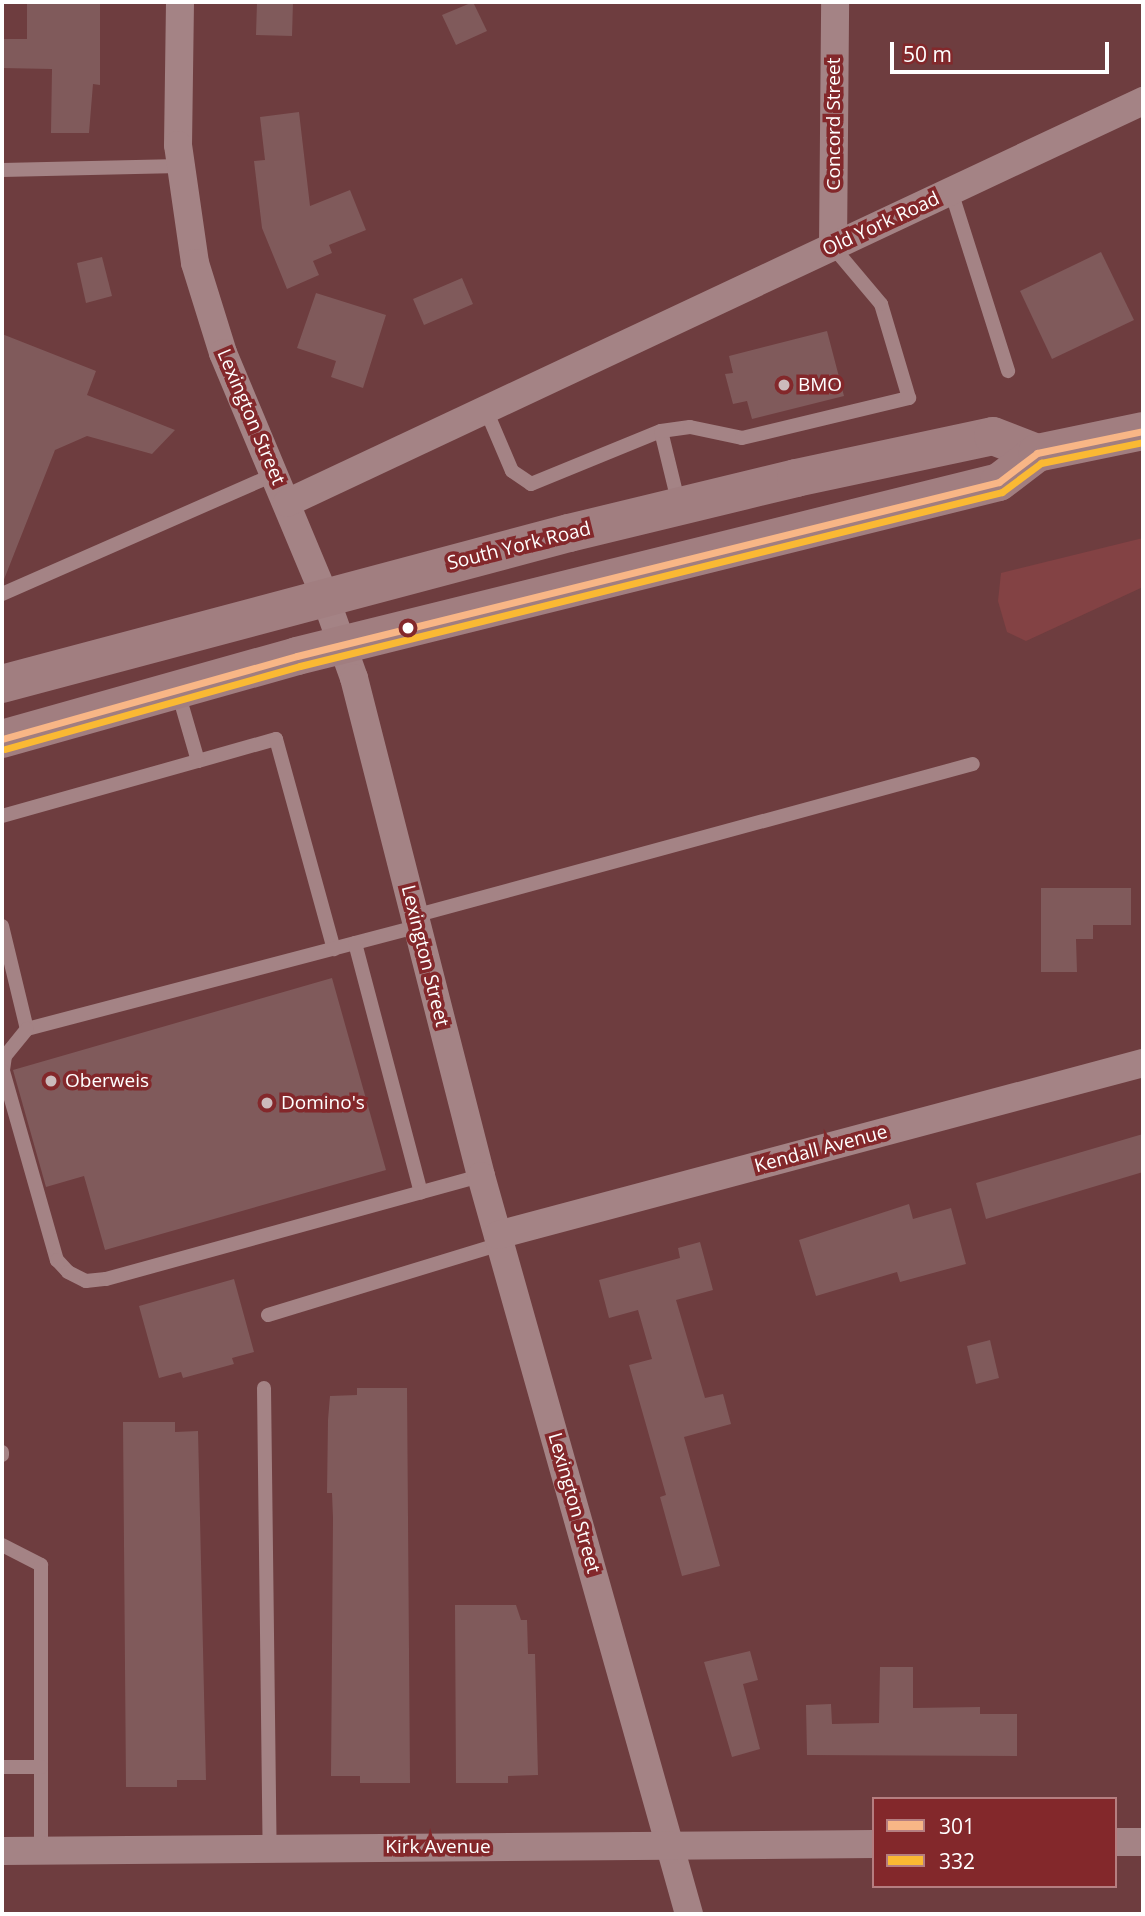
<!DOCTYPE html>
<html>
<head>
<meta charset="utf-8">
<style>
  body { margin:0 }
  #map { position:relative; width:1145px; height:1916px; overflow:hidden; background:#6e3d3f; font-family:"Open Sans",sans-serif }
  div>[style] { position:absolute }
  .water>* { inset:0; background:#834244 }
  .building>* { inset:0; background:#805a5b }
  .lane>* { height:14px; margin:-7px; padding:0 7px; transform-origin:7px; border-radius:7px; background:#a48385 }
  .street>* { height:28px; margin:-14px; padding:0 14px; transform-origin:14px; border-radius:14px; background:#a48385 }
  .secondary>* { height:38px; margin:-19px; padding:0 19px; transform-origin:19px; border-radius:19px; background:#a17e80 }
  .bus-1>* { height:7px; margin:-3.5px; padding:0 3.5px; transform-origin:3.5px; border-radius:3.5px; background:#f8b686 }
  .bus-2>* { height:7px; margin:-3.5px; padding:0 3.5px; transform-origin:3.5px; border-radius:3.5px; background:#fab933 }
  .dots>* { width:19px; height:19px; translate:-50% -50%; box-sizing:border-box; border:4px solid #83282b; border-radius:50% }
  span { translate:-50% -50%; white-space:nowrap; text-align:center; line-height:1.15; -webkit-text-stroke:7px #83282b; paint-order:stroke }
  .street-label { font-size:19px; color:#fff }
  .poi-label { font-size:19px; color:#fff }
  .left { translate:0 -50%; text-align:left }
  .frame { position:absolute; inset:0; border:4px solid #fff; pointer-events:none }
  .legend { position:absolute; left:872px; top:1797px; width:245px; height:91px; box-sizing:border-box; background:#83282b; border:2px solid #b57e80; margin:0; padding:9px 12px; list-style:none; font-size:21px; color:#fff }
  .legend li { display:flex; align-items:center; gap:14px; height:35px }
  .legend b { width:35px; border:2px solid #b57e80 }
  .scale { position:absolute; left:890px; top:42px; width:219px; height:32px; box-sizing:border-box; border:4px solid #fff; border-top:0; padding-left:9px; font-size:21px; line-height:24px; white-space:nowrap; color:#fff; -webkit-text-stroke:5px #83282b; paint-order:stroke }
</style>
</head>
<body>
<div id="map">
  <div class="water">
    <div style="clip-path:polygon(1143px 538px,1143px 587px,1026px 641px,1007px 632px,998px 601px,1001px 573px)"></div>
  </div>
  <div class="building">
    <div style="clip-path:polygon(27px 2px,100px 2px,100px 85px,93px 84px,89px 133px,51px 133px,52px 69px,2px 68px,2px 39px,27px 39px)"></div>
    <div style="clip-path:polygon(257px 2px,293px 2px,292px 36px,256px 35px)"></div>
    <div style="clip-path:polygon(473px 2px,487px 31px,456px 45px,442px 15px)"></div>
    <div style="clip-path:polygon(299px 112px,310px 206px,350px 190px,366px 230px,329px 245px,332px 253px,313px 261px,319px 275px,287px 289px,262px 228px,254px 161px,265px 160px,260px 117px)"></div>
    <div style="clip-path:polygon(1101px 252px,1134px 320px,1052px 359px,1020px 291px)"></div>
    <div style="clip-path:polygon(102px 257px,112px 296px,86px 303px,77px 263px)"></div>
    <div style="clip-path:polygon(462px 278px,473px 304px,424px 325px,413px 299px)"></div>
    <div style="clip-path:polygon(316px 293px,386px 315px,363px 388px,331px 377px,336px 361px,297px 348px)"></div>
    <div style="clip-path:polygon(827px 331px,844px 396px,752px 419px,747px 401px,733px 404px,725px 374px,733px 373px,729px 356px)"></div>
    <div style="clip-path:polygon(2px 334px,96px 371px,87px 395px,175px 430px,152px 454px,87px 436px,55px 450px,3px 582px)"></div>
    <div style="clip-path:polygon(1041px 888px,1131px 888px,1131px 925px,1093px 925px,1093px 939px,1076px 939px,1077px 972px,1041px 972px)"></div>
    <div style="clip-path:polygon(332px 978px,386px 1170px,105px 1250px,84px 1176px,46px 1187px,13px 1070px)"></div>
    <div style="clip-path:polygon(1143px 1134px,1143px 1172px,986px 1219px,976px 1183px)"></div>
    <div style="clip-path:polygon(909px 1204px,913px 1219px,951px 1208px,966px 1264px,900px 1282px,897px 1272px,816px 1296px,799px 1240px)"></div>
    <div style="clip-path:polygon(700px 1242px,713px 1290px,676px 1300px,705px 1398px,723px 1394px,731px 1424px,684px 1437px,720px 1566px,682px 1576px,660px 1497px,666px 1495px,629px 1365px,652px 1359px,638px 1310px,609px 1318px,599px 1280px,680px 1258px,678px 1248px)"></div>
    <div style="clip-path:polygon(234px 1279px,254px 1352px,232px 1358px,234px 1364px,183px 1378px,181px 1372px,159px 1378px,139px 1306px)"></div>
    <div style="clip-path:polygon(990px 1340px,999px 1378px,976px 1384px,967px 1346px)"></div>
    <div style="clip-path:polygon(357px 1388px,407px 1388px,410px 1783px,360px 1783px,360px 1776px,331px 1776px,333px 1518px,332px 1493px,327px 1493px,328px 1420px,330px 1396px,357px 1395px)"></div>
    <div style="clip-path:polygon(123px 1422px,175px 1422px,175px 1432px,198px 1431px,206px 1780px,177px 1780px,177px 1787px,126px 1787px)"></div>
    <div style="clip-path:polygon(455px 1605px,516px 1605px,521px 1620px,527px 1620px,528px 1654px,535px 1654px,538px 1775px,508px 1776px,508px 1783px,456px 1783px)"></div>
    <div style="clip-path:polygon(750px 1651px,758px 1680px,743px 1684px,760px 1749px,732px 1757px,704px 1662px)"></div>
    <div style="clip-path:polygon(880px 1667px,913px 1667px,913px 1708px,980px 1707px,980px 1714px,1017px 1714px,1017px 1756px,807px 1755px,806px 1705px,831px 1704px,832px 1724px,879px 1723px)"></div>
  </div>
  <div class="lane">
    <div style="left:2px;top:170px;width:178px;rotate:-1.3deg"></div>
    <div style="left:951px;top:191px;width:189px;rotate:72.4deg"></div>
    <div style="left:486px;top:410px;width:66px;rotate:66.9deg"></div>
    <div style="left:512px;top:471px;width:23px;rotate:34deg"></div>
    <div style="left:531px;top:484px;width:140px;rotate:-22.2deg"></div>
    <div style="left:661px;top:431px;width:76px;rotate:76.3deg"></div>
    <div style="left:661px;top:431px;width:29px;rotate:-8deg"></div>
    <div style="left:690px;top:427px;width:53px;rotate:11.9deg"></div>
    <div style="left:742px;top:438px;width:172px;rotate:-13.5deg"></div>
    <div style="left:909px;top:398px;width:98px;rotate:-106.6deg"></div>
    <div style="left:881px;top:304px;width:75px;rotate:-130.1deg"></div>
    <div style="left:2px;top:594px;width:298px;rotate:-23.7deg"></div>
    <div style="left:198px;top:761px;width:81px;rotate:-15.8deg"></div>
    <div style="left:276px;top:739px;width:218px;rotate:74.6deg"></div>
    <div style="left:2px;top:816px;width:204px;rotate:-15.7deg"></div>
    <div style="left:198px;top:761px;width:72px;rotate:-106.2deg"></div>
    <div style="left:414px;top:916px;width:579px;rotate:-15.21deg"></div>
    <div style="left:2px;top:926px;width:106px;rotate:76.4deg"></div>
    <div style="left:27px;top:1029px;width:403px;rotate:-14.7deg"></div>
    <div style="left:355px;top:943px;width:258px;rotate:75.2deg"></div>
    <div style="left:27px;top:1029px;width:35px;rotate:129deg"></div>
    <div style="left:5px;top:1056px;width:15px;rotate:98deg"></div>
    <div style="left:3px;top:1071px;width:197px;rotate:74.1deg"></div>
    <div style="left:57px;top:1260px;width:16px;rotate:47deg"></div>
    <div style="left:68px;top:1272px;width:20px;rotate:27deg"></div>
    <div style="left:86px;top:1281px;width:20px;rotate:-6deg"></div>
    <div style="left:106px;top:1279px;width:389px;rotate:-15.4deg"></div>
    <div style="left:268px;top:1315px;width:243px;rotate:-17deg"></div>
    <div style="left:264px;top:1388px;width:459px;rotate:89.3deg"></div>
    <div style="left:2px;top:1452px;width:3px;rotate:90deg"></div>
    <div style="left:2px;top:1545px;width:44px;rotate:27.1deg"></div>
    <div style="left:41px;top:1565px;width:286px;rotate:90deg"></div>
    <div style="left:2px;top:1767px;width:39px"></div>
  </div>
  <div class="street">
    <div style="left:180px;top:2px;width:143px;rotate:90.8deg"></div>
    <div style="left:178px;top:145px;width:119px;rotate:81.8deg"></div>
    <div style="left:195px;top:263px;width:94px;rotate:72.7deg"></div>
    <div style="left:223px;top:353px;width:264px;rotate:67.3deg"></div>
    <div style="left:325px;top:597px;width:86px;rotate:70.3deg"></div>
    <div style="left:354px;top:678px;width:514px;rotate:75.69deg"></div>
    <div style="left:481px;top:1176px;width:767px;rotate:74.26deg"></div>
    <div style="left:833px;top:247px;width:245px;rotate:-89.5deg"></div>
    <div style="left:287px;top:503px;width:946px;rotate:-25.16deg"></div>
    <div style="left:498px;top:1235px;width:668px;rotate:-14.93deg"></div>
    <div style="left:1115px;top:1842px;width:28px"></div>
    <div style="left:2px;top:1851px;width:872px;rotate:-0.46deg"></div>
  </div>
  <div class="secondary">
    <div style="left:2px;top:684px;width:587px;rotate:-14.91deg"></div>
    <div style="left:569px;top:533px;width:234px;rotate:-13.6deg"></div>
    <div style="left:796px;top:478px;width:201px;rotate:-12deg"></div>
    <div style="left:993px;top:436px;width:47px;rotate:21.1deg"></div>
    <div style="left:2px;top:739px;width:306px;rotate:-15.7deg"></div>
    <div style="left:297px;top:656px;width:723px;rotate:-13.92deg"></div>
    <div style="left:999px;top:482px;width:48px;rotate:-37.3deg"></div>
    <div style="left:1037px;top:453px;width:108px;rotate:-11.7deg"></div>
  </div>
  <div class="bus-1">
    <div style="left:2px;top:739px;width:306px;rotate:-15.7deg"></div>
    <div style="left:297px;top:656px;width:723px;rotate:-13.92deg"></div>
    <div style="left:999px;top:482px;width:48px;rotate:-37.3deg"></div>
    <div style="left:1037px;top:453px;width:108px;rotate:-11.7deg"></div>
  </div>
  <div class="bus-2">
    <div style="left:5px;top:749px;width:306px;rotate:-15.7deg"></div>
    <div style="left:300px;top:666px;width:723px;rotate:-13.92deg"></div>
    <div style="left:1002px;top:492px;width:49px;rotate:-36.6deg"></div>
    <div style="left:1041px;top:463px;width:104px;rotate:-11.6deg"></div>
  </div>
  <div class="dots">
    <div style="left:784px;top:385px;background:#ccbbbc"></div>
    <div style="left:408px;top:628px;background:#fff"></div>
    <div style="left:51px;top:1081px;background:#ccbbbc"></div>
    <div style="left:267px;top:1103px;background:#ccbbbc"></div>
  </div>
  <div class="street-label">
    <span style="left:834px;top:124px;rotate:-90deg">Concord Street</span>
    <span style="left:881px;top:224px;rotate:-25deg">Old York Road</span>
    <span style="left:251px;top:417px;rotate:67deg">Lexington Street</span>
    <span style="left:519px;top:546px;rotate:-14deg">South York Road</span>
    <span style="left:425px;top:956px;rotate:76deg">Lexington Street</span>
    <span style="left:821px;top:1149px;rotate:-15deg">Kendall Avenue</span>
    <span style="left:574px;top:1503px;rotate:74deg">Lexington Street</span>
    <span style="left:438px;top:1847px">Kirk Avenue</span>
  </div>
  <div class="poi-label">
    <span class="left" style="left:798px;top:385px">BMO</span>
    <span class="left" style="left:65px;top:1081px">Oberweis</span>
    <span class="left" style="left:281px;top:1103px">Domino's</span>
  </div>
  <div class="frame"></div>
  <ul class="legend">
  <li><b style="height:9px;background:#f8b686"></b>301</li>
  <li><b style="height:9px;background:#fab933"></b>332</li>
  </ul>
  <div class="scale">50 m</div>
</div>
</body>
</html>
